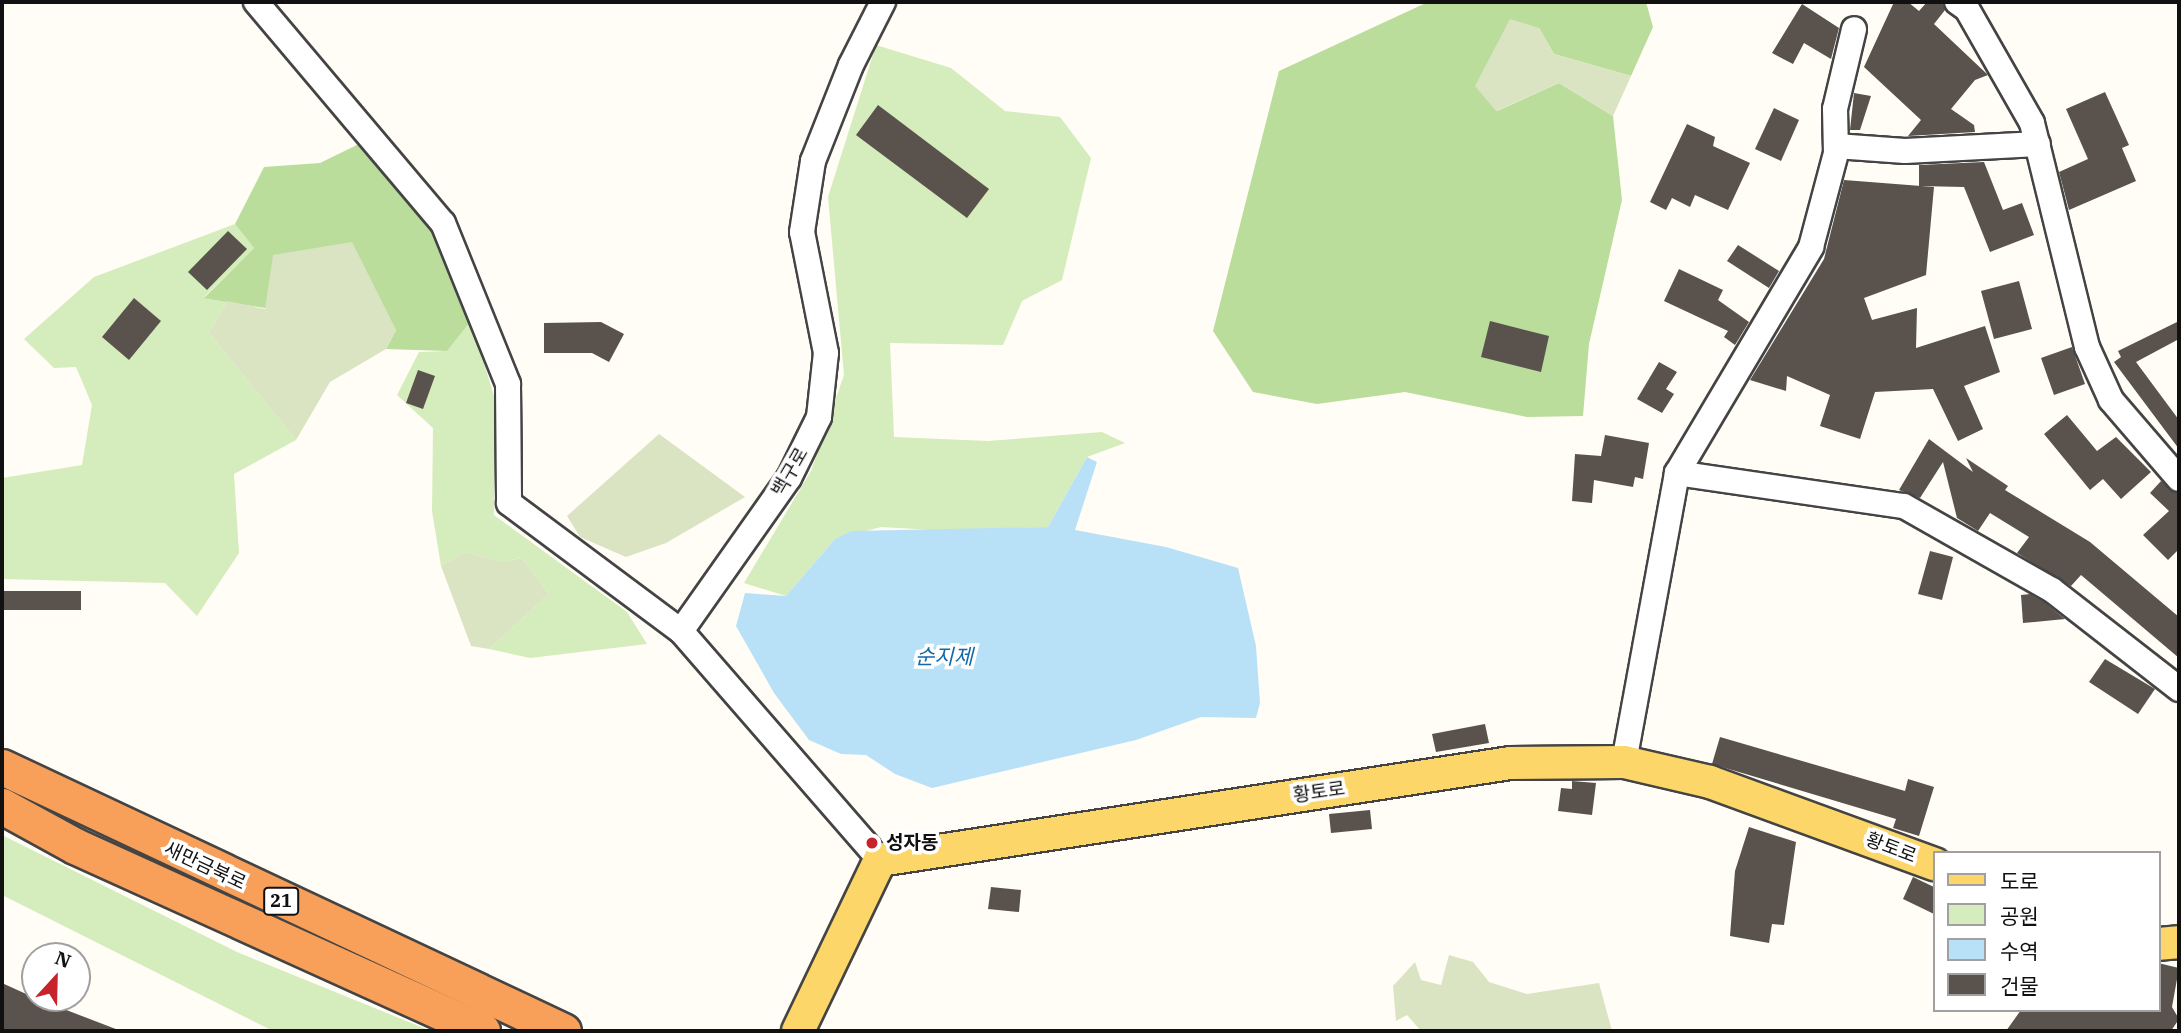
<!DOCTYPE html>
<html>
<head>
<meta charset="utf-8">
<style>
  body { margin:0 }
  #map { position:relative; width:2181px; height:1033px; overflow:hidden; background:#fffdf5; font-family:"IBM Plex Serif","Noto Sans KR",serif }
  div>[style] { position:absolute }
  .green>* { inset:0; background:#d5ecbc }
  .forest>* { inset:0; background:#badd9b }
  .cemetery>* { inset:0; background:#dae4c3 }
  .water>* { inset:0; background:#b8e1f8 }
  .building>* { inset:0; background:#5a524d }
  .roads { filter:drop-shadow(2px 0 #444) drop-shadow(-2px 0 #444) drop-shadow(0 2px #444) drop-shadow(0 -2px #444) }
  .minor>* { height:24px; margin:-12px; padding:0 12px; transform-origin:12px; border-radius:12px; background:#fff }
  .major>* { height:32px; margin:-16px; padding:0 16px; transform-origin:16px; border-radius:16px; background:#fcd668 }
  .highway>* { height:35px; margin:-17.5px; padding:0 17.5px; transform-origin:17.5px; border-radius:17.5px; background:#f8a05a }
  .dots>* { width:19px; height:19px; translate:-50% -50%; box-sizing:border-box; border:4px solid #fff; border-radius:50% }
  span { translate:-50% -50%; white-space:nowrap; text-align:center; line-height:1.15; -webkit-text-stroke:7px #fff; paint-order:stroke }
  .shield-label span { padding:2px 5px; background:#fff; border:2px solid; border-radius:5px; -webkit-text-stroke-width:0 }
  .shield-label { font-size:18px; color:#111; font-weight:700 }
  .street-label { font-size:19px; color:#111 }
  .poi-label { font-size:19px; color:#111; font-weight:700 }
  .left { translate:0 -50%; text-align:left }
  .water-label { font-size:21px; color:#146aa9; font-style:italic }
  .frame { position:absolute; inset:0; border:4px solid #111; pointer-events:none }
  .legend { position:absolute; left:1933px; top:851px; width:228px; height:161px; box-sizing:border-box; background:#fff; border:2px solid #a0a0a0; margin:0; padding:9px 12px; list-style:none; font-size:21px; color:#111 }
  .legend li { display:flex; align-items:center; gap:14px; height:35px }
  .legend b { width:35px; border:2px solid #a0a0a0 }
  .north { position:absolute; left:21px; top:942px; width:70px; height:70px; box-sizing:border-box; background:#fff; border:2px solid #a0a0a0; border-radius:50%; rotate:22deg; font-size:19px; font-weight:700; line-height:28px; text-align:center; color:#111 }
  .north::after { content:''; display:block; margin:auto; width:24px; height:32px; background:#c7232d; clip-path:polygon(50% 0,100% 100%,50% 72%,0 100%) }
</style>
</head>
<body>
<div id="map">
  <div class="green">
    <div style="clip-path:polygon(876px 45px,951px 68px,1005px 111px,1060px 117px,1091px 158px,1062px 280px,1022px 301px,1003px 345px,890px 343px,894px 437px,988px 441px,1102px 432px,1125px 443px,1087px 457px,1048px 527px,951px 531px,881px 527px,835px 539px,786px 596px,744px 583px,811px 471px,844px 375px,828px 197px)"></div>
    <div style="clip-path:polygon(235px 224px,254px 248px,204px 297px,227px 301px,209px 333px,296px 440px,234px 474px,239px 553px,197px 616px,165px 583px,2px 579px,2px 478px,82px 465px,92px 405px,76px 367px,54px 368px,24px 339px,94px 277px)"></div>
    <div style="clip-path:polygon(471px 321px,495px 399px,494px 515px,627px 612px,647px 644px,530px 658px,489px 649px,549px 594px,522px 558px,502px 562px,466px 552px,441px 566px,432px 511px,433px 428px,397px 395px,419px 352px,447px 351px)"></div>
    <div style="clip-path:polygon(2px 835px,237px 952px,431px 1031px,273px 1031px,2px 895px)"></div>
  </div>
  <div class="forest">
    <div style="clip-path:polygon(1428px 2px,1646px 2px,1653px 27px,1631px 76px,1554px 54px,1539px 28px,1497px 111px,1559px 83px,1613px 116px,1622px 200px,1589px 344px,1583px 416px,1527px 417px,1405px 392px,1317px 404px,1253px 392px,1213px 331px,1279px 71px)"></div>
    <div style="clip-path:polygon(363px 142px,426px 217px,448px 257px,471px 321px,447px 351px,386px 349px,396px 330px,204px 298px,254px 248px,235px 224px,264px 167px,320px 163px)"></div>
  </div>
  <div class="cemetery">
    <div style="clip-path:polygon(1510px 19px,1539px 28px,1554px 54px,1631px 76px,1613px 116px,1559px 83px,1496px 111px,1475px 86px)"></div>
    <div style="clip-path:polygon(352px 242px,396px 330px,386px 349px,330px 382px,296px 440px,209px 333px,227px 301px,265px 309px,273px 255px)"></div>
    <div style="clip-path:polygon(659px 434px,745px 497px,666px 543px,626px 557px,580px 537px,567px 516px)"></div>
    <div style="clip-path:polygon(466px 552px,502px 562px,522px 558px,549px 594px,489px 649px,471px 646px,441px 566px)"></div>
    <div style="clip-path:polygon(1449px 955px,1473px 962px,1489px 982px,1527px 994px,1599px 983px,1612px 1031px,1421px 1031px,1407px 1015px,1396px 1021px,1393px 986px,1415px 962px,1421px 980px,1441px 985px)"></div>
  </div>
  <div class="water">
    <div style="clip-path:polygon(1087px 457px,1097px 462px,1075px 530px,1166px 547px,1238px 568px,1256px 646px,1260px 703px,1256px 718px,1201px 717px,1136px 740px,932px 788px,895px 774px,866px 755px,841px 754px,809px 740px,774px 693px,736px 626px,745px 593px,786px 596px,835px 539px,851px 531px,1048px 527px)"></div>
  </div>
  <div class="building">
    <div style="clip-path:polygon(1894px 2px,1908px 2px,1919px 11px,1927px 2px,1942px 2px,1945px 10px,1934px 24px,1988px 75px,1975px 80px,1951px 109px,1974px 125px,1975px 132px,1908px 136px,1921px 120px,1864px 67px)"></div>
    <div style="clip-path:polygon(1802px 4px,1839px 28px,1831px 59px,1804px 43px,1793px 64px,1772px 53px)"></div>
    <div style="clip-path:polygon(2105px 92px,2129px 145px,2122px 148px,2136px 181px,2069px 210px,2059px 172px,2088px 159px,2066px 109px)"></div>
    <div style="clip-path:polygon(1854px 93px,1871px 96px,1860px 130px,1850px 130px)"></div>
    <div style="clip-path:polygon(878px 105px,989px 189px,967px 218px,856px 135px)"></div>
    <div style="clip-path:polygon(1774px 108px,1799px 120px,1781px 161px,1755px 149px)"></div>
    <div style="clip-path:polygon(1687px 124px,1715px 137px,1713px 146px,1750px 163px,1728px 210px,1695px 195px,1690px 207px,1672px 198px,1666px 210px,1650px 202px)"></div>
    <div style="clip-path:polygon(1984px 162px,2003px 210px,2022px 203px,2034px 235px,1990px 252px,1964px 187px,1919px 186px,1919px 165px)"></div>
    <div style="clip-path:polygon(1844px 180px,1934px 187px,1926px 275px,1864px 298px,1872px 320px,1917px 308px,1916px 348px,1985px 326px,2000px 372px,1964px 386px,1983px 429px,1958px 441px,1933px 389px,1875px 392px,1860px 439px,1820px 426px,1830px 395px,1787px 376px,1786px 391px,1750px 380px,1824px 259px)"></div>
    <div style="clip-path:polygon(228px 231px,247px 249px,207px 290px,188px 272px)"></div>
    <div style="clip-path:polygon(1738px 245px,1779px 271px,1769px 288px,1727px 261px)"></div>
    <div style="clip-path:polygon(1679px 269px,1723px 290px,1718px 300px,1749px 322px,1735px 345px,1724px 337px,1728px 331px,1664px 301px)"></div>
    <div style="clip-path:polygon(2019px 281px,2032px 329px,1994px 339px,1981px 291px)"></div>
    <div style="clip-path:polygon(134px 298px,161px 321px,129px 360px,102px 337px)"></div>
    <div style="clip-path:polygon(1490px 321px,1549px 336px,1541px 372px,1481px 357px)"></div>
    <div style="clip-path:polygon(601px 322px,624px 334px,609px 362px,592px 353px,544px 353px,544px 323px)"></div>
    <div style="clip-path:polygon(2177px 322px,2179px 339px,2136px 362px,2179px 420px,2179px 449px,2114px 362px,2121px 357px,2118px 351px)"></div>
    <div style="clip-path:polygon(2072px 347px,2085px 384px,2054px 395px,2041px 358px)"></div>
    <div style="clip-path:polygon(1659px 362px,1677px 372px,1666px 389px,1674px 394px,1662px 413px,1637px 399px)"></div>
    <div style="clip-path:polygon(418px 370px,435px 376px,423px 409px,406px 403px)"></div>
    <div style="clip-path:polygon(2067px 415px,2097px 451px,2116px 437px,2151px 472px,2121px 499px,2103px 479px,2090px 490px,2044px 434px)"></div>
    <div style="clip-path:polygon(1605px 435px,1649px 443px,1643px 479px,1635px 477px,1633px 487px,1594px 480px,1592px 503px,1572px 501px,1575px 454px,1601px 456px)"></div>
    <div style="clip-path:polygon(1929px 439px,1973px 472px,1966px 458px,2008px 486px,2005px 490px,2090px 542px,2179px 617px,2179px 658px,2081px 575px,2071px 586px,2017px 553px,2029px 537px,1990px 513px,1978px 531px,1957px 518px,1943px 462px,1920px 498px,1899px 490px)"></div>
    <div style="clip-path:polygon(2161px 481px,2179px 494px,2179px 549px,2168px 560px,2143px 535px,2169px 511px,2150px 493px)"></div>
    <div style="clip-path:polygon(1930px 551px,1953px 557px,1942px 600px,1918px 594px)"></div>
    <div style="clip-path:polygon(2px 591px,81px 591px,81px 610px,2px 610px)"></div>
    <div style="clip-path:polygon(2030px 594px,2044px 602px,2065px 619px,2023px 623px,2021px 595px)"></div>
    <div style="clip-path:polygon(2105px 659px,2155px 689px,2138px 714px,2089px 682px)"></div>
    <div style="clip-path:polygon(1485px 724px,1489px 743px,1436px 752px,1432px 734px)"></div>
    <div style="clip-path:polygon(1720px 737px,1905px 791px,1908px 779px,1934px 787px,1919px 836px,1893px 828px,1896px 819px,1712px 764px)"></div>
    <div style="clip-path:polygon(1572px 781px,1596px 783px,1592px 815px,1558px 811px,1561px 788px,1572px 789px)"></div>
    <div style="clip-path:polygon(1370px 810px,1372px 829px,1331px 833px,1329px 814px)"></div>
    <div style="clip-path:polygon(1749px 827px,1796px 842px,1784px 925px,1772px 924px,1769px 943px,1730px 936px,1735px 871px)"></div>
    <div style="clip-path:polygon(1913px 877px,1934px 887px,1934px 914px,1903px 899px)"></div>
    <div style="clip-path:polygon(991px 887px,1021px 890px,1019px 912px,988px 909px)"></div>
    <div style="clip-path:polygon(2158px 963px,2179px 968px,2172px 1007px,2179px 1019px,2171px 1031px,2006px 1031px,2021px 1010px,2158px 1010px)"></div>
    <div style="clip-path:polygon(2px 983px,35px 998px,121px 1031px,2px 1031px)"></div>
  </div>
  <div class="roads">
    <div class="minor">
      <div style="left:256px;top:2px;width:289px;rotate:49.8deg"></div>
      <div style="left:443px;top:223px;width:174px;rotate:68deg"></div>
      <div style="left:508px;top:384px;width:119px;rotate:89.5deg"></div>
      <div style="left:509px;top:503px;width:214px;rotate:36.7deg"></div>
      <div style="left:1957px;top:2px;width:12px;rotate:35deg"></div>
      <div style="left:1967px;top:9px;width:131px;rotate:60.3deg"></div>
      <div style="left:2032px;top:123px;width:231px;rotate:76.2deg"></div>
      <div style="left:2087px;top:347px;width:58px;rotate:65.6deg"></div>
      <div style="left:2111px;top:400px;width:104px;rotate:49.3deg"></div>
      <div style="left:1836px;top:146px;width:69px;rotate:4.1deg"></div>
      <div style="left:1905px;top:151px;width:133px;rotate:-3deg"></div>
      <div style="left:1677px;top:473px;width:229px;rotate:8.3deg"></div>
      <div style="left:1904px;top:506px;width:170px;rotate:29.6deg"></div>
      <div style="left:2052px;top:590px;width:161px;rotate:37.9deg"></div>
      <div style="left:1624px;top:762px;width:294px;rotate:-79.6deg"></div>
      <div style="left:1677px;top:473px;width:263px;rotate:-59.3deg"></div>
      <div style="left:1811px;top:247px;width:97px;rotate:-75.1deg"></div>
      <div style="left:1836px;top:153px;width:44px;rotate:-91.3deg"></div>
      <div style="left:1835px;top:109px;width:82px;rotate:-76.6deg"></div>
      <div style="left:880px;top:860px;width:303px;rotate:-131deg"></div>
      <div style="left:681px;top:631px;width:187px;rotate:-54.8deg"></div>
      <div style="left:789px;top:478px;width:68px;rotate:-63.8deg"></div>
      <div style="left:819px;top:417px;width:64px;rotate:-83.8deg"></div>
      <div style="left:826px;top:353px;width:123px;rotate:-101.2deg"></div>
      <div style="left:802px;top:232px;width:72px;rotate:-81.2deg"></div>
      <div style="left:813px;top:161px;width:103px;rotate:-68.4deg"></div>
      <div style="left:851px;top:65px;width:71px;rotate:-63.1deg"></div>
    </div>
    <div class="major">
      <div style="left:2158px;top:944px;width:21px;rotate:-5deg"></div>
      <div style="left:798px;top:1031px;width:190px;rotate:-64.4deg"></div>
      <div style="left:880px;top:860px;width:637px;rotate:-8.75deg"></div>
      <div style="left:1510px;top:763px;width:114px;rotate:-0.5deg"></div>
      <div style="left:1624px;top:762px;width:88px;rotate:13.1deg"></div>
      <div style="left:1710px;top:782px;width:239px;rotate:20.1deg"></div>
    </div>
    <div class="highway">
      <div style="left:2px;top:767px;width:620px;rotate:25.2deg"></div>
      <div style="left:2px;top:806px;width:83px;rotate:28.7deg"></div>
      <div style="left:75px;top:846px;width:447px;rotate:24.4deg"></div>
    </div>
  </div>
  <div class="dots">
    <div style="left:872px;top:843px;background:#c7232d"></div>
  </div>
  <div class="shield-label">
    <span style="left:281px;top:901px">21</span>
  </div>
  <div class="street-label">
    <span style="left:790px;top:472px;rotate:-60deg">백구로</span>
    <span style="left:1319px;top:792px;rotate:-8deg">황토로</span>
    <span style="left:1891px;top:848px;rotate:21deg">황토로</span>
    <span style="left:205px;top:866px;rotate:25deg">새만금북로</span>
  </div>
  <div class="poi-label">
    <span class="left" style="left:886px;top:843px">성자동</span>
  </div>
  <div class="water-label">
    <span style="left:944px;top:656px">순지제</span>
  </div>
  <div class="frame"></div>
  <ul class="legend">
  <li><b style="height:9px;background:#fcd668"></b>도로</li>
  <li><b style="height:19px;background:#d5ecbc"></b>공원</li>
  <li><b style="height:19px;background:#b8e1f8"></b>수역</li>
  <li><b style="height:19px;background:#5a524d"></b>건물</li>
  </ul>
  <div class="north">N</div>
</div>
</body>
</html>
